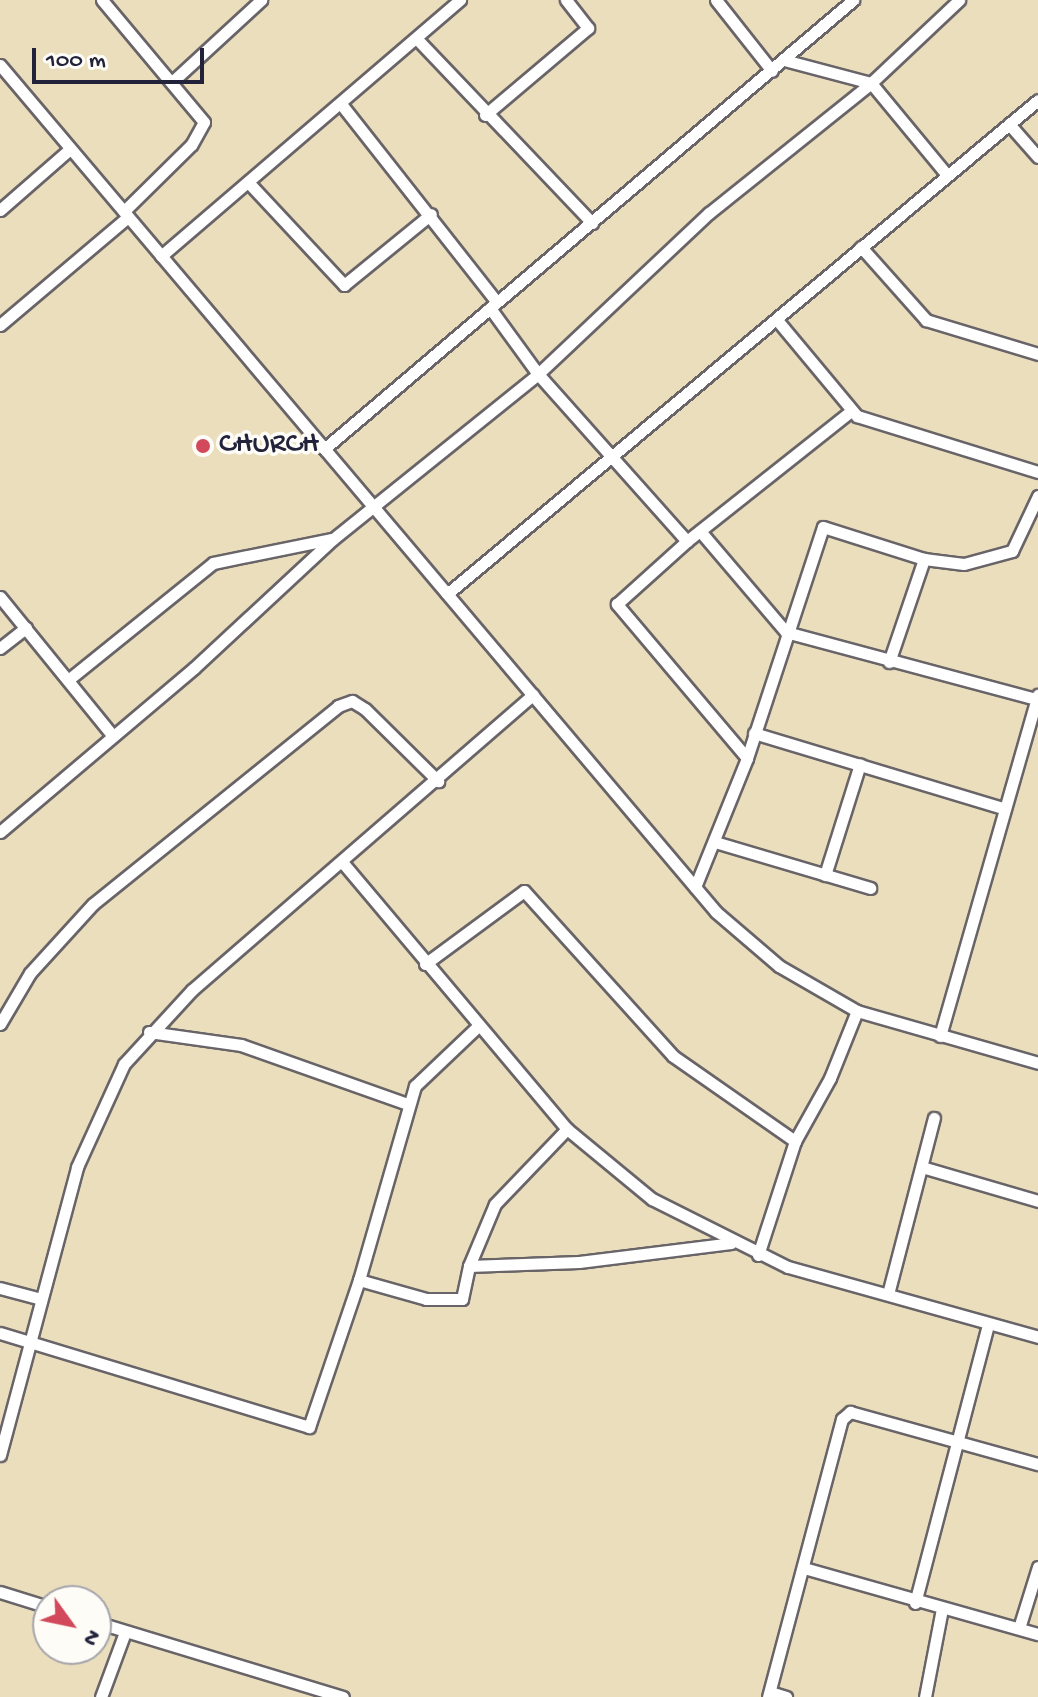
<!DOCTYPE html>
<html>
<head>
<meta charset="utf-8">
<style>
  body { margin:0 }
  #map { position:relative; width:1038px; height:1697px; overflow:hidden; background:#ebdebc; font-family:"Gochi Hand",sans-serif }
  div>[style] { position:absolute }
  .roads { filter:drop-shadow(2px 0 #686468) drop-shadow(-2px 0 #686468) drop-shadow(0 2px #686468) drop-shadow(0 -2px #686468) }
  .minor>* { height:11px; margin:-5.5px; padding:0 5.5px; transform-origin:5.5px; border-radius:5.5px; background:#fff }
  .dots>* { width:22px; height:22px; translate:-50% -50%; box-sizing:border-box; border:4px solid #fdfcf7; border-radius:50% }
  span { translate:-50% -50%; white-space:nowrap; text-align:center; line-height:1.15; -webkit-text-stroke:7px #fdfcf7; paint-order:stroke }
  .poi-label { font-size:30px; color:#22223b }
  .left { translate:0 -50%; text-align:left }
  .north { position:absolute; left:32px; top:1585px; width:80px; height:80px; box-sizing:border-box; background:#fdfcf7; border:2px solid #a5a5ac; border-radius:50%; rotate:123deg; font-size:22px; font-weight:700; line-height:32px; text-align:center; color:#22223b }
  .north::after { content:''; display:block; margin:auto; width:28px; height:36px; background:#d1495b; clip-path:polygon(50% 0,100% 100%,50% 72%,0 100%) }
  .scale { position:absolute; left:32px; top:48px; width:172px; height:36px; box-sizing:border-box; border:4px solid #22223b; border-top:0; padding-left:10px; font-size:24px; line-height:28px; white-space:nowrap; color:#22223b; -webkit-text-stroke:6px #fdfcf7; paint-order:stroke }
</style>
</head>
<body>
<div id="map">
  <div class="roads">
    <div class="minor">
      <div style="left:102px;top:0;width:159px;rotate:50.1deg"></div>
      <div style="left:204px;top:122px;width:26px;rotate:119deg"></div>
      <div style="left:191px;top:145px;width:94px;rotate:135.4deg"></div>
      <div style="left:716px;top:0;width:90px;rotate:51.7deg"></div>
      <div style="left:417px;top:39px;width:254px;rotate:46.4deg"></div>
      <div style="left:784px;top:60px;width:90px;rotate:14.8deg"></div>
      <div style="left:871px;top:83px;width:119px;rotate:50.4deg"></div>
      <div style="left:0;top:65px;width:1109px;rotate:49.79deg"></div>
      <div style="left:716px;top:912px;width:83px;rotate:40.6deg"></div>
      <div style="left:779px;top:966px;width:90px;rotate:30deg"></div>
      <div style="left:857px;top:1011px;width:188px;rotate:16deg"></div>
      <div style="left:173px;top:81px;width:120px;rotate:-42.6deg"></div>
      <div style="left:341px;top:104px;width:252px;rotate:51.8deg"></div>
      <div style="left:485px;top:115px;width:135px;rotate:-40.2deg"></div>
      <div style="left:588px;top:28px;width:36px;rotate:-128deg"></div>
      <div style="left:1009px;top:124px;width:44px;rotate:48.7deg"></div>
      <div style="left:248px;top:182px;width:141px;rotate:47deg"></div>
      <div style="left:344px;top:285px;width:112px;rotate:-39.2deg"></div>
      <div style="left:0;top:210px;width:93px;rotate:-41.1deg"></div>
      <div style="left:861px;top:247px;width:98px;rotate:48.3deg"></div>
      <div style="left:926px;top:320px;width:117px;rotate:16.9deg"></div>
      <div style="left:161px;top:256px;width:394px;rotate:-40.6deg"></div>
      <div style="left:490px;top:308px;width:82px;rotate:54deg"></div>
      <div style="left:538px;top:374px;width:224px;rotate:48.3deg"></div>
      <div style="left:777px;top:320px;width:125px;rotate:50.2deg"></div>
      <div style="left:857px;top:416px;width:189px;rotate:17.2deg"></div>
      <div style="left:0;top:325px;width:167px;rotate:-40.2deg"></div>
      <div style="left:324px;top:449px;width:694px;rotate:-40.32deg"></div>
      <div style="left:700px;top:531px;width:133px;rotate:49.6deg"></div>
      <div style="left:786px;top:632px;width:259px;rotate:15deg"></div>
      <div style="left:447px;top:594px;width:770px;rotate:-39.89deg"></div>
      <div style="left:0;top:597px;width:179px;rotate:50.9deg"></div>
      <div style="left:0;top:648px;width:33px;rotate:-38deg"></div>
      <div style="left:889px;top:662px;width:109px;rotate:-71.2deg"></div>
      <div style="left:68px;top:680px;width:186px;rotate:-38.9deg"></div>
      <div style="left:213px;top:563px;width:120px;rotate:-11.5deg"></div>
      <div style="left:754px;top:733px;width:262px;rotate:16.8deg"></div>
      <div style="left:747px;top:758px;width:202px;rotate:-130.2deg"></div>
      <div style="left:617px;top:604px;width:94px;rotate:-42deg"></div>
      <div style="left:687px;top:541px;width:209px;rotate:-38.4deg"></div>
      <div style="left:0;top:832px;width:254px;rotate:-40.2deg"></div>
      <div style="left:194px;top:668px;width:190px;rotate:-42.9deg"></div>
      <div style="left:333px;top:539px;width:263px;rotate:-38.8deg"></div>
      <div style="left:538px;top:374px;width:235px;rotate:-43.3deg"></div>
      <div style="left:709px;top:213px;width:208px;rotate:-38.7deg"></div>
      <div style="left:871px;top:83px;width:121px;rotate:-43.3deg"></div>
      <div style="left:715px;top:842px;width:162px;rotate:16.5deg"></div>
      <div style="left:343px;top:863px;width:348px;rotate:49.9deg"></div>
      <div style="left:567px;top:1129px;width:110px;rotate:39.5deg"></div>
      <div style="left:652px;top:1199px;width:152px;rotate:26.6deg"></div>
      <div style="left:788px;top:1267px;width:260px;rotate:15.6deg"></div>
      <div style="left:825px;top:875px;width:116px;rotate:-72.5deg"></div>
      <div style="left:695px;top:887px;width:139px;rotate:-68deg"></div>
      <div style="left:747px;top:758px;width:243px;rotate:-71.8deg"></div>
      <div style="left:823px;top:527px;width:106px;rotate:17.6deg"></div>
      <div style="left:924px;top:559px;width:40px;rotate:7.1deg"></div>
      <div style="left:964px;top:564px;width:50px;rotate:-15.2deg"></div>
      <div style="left:1012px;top:551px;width:61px;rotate:-64.7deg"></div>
      <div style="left:425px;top:964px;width:123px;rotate:-36.4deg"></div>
      <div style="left:524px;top:891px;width:222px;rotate:47.9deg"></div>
      <div style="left:673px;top:1056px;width:149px;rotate:34.9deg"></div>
      <div style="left:0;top:1024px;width:59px;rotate:-59.5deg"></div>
      <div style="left:30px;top:973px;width:93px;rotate:-47.6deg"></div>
      <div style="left:93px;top:904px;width:315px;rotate:-38.9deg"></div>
      <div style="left:338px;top:706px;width:15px;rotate:-20deg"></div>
      <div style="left:352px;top:701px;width:15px;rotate:32deg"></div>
      <div style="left:365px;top:709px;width:103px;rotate:44.6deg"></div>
      <div style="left:149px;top:1032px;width:93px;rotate:8deg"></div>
      <div style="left:241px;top:1045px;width:177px;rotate:19.5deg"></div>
      <div style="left:940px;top:1036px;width:355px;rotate:-74deg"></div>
      <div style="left:922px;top:1167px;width:121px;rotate:16.3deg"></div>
      <div style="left:758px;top:1255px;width:120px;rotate:-72deg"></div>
      <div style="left:795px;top:1141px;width:72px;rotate:-60.9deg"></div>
      <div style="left:830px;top:1078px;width:72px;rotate:-68.1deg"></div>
      <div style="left:469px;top:1266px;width:110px;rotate:-2.1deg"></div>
      <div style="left:579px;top:1262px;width:153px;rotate:-7.1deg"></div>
      <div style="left:359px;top:1280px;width:70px;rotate:15.8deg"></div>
      <div style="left:426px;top:1299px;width:36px"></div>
      <div style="left:462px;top:1299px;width:34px;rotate:-78deg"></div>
      <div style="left:469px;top:1266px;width:67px;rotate:-67.2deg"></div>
      <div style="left:495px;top:1204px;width:104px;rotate:-46.2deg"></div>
      <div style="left:0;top:1288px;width:42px;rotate:15deg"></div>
      <div style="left:888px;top:1294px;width:182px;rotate:-75.4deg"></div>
      <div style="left:0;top:1333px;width:323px;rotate:16.9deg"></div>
      <div style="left:309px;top:1427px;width:155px;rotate:-71.2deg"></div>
      <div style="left:359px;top:1280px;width:202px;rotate:-73.9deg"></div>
      <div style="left:415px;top:1086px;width:86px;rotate:-43.6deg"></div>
      <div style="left:0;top:1455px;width:298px;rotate:-75deg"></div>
      <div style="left:77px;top:1167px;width:113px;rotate:-65.5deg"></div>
      <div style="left:124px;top:1064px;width:100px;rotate:-47.4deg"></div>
      <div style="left:192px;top:990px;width:451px;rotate:-40.9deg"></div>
      <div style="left:804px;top:1568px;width:243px;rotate:15.8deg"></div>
      <div style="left:0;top:1592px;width:50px;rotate:17.4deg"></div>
      <div style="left:915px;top:1603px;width:288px;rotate:-75.3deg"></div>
      <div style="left:96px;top:1622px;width:258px;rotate:16.9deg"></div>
      <div style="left:1019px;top:1628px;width:64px;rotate:-72.7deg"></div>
      <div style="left:770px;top:1692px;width:17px;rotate:17deg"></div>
      <div style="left:101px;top:1697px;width:69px;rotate:-69.7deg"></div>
      <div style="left:768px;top:1697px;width:288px;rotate:-75.1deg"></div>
      <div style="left:842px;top:1419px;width:11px;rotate:-41deg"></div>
      <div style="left:850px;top:1412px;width:195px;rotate:15.5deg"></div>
      <div style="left:925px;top:1697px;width:90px;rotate:-79.1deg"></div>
    </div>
  </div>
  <div class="dots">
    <div style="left:203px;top:446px;background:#d1495b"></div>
  </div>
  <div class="poi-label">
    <span class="left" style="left:219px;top:446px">CHURCH</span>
  </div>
  <div class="north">N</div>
  <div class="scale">100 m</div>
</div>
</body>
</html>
